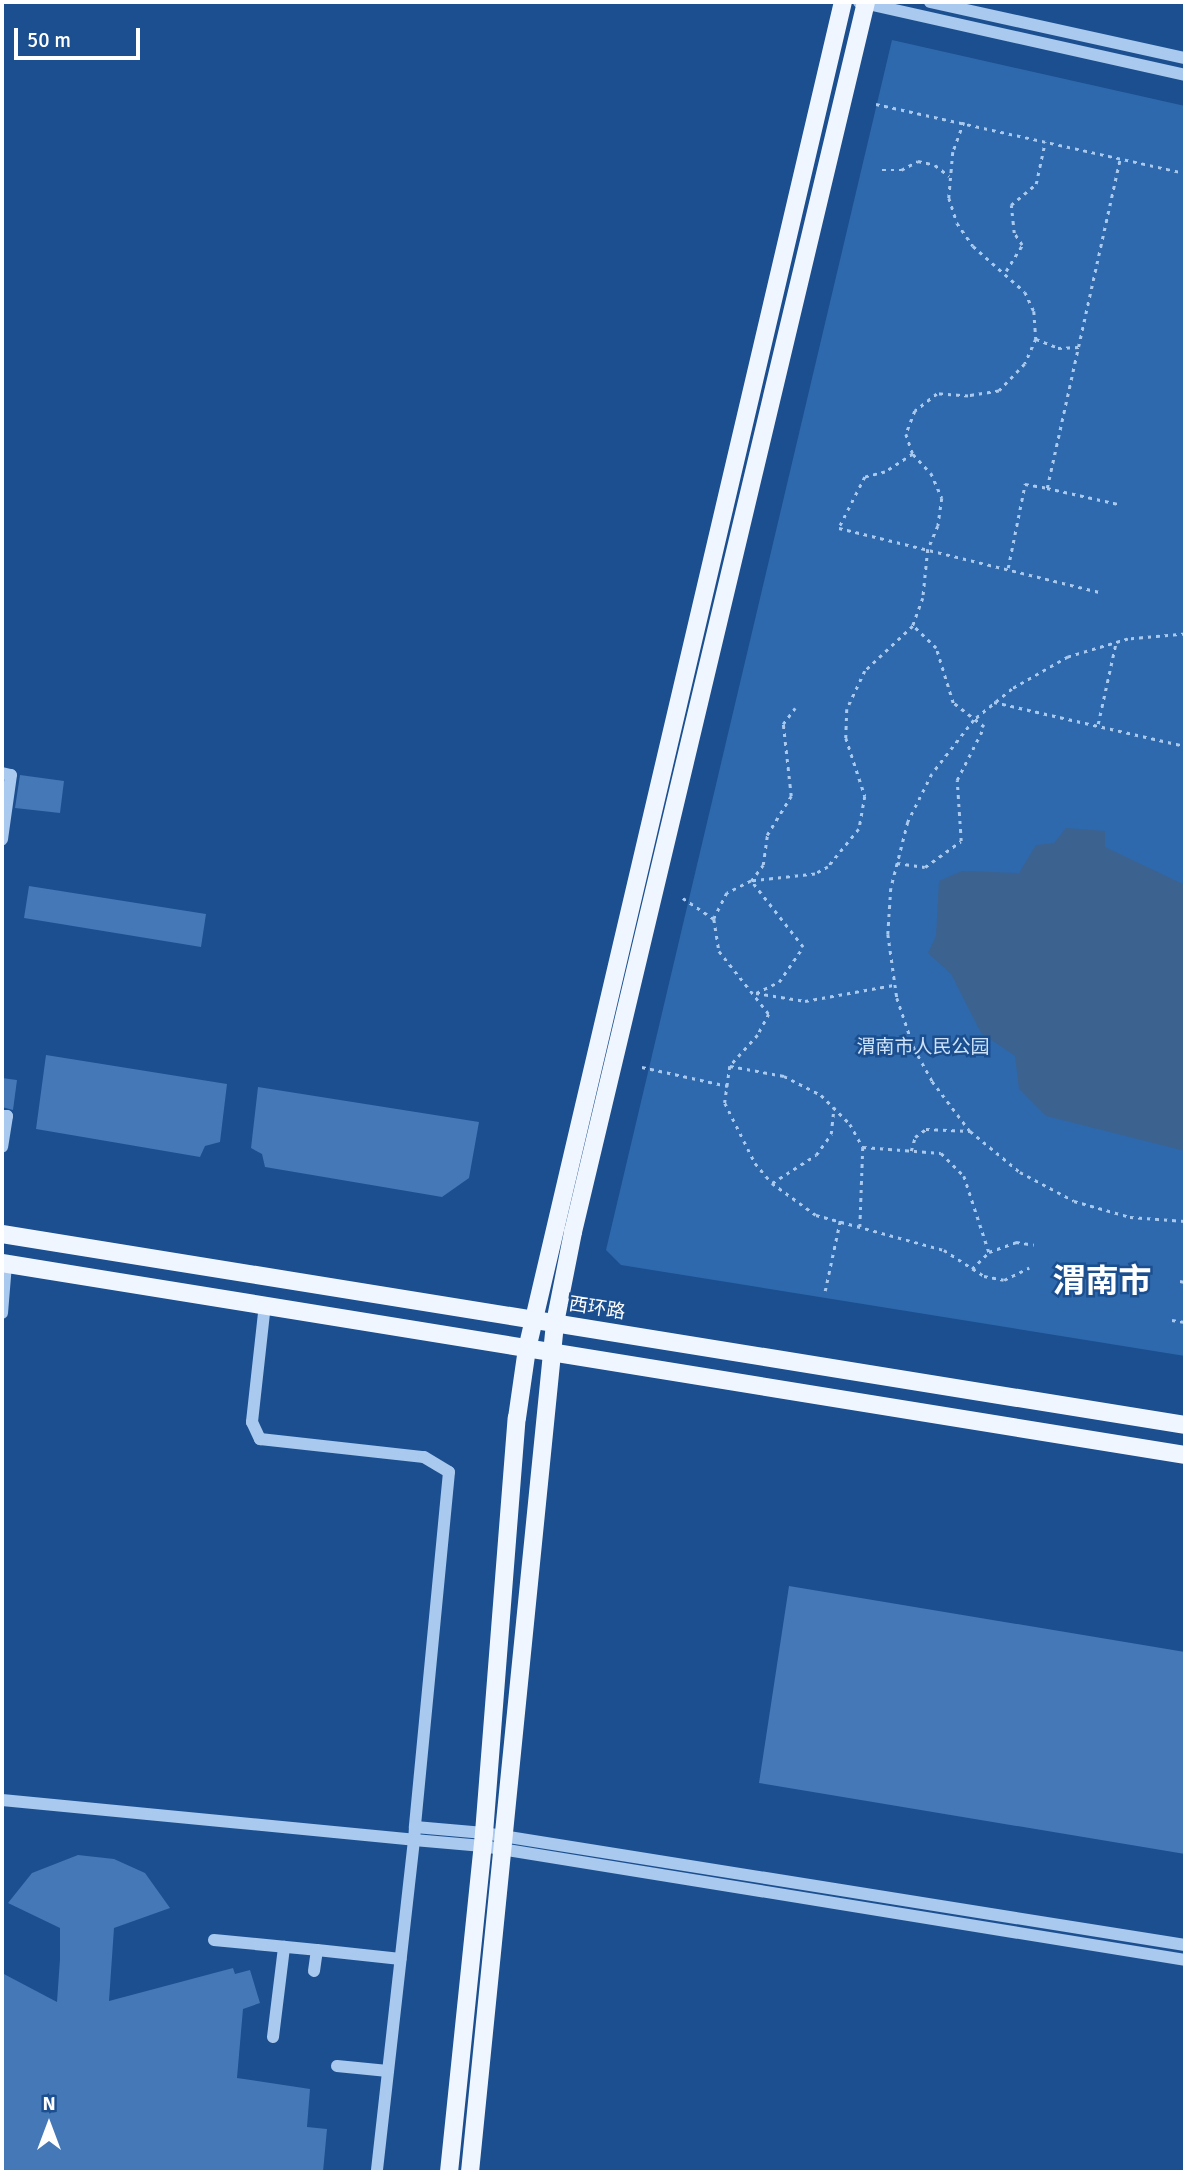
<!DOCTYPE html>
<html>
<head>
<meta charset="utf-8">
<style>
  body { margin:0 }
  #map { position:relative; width:1187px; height:2174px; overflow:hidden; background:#1b4f8f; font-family:Signika,"Noto Sans SC",sans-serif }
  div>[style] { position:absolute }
  .green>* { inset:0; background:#2e69ad }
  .water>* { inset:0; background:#3c6290 }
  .building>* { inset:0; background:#4478b7 }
  .path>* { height:2.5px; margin-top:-1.25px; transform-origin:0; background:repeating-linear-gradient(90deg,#a9c9ee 0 3.5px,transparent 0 8.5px) }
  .minor>* { height:12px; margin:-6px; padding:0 6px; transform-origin:6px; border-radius:6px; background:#a9c9ee }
  .major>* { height:18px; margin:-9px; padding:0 9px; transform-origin:9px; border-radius:9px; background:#f0f6ff }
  span { translate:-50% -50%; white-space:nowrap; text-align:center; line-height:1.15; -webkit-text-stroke:5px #1b4f8f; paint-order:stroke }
  .park-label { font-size:19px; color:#cfe3fa }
  .street-label { font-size:19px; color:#fff }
  .town-label { font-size:33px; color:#fff; font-weight:700 }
  .frame { position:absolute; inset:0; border:4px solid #fff; pointer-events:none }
  .north { position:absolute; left:14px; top:2090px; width:70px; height:70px; -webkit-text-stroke:5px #1b4f8f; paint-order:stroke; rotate:0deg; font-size:19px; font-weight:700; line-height:28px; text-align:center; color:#fff }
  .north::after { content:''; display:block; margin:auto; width:24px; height:32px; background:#fff; clip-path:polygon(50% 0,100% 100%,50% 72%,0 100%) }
  .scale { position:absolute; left:14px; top:28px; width:126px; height:32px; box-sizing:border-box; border:4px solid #fff; border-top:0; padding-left:9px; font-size:21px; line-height:24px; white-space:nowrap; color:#fff; -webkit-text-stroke:5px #1b4f8f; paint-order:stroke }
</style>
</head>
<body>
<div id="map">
  <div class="green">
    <div style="clip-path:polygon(892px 40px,1185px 106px,1185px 1356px,621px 1265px,606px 1250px)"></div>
  </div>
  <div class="water">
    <div style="clip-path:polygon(1066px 828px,1105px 831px,1105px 847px,1185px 885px,1185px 1151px,1046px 1116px,1019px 1089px,1015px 1056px,981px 1033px,951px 974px,928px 953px,936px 936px,939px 881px,962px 871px,1019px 873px,1036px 845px,1054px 843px)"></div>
  </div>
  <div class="building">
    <div style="clip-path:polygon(20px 775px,64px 781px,60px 813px,15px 808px)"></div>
    <div style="clip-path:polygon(29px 886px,206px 914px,201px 947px,24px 918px)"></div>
    <div style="clip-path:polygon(46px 1055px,227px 1084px,220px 1142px,205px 1146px,200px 1157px,36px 1129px)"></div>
    <div style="clip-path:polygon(2px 1078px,17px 1080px,13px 1110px,2px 1107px)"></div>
    <div style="clip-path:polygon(258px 1087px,479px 1122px,469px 1178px,442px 1197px,265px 1167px,262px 1154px,251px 1148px)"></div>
    <div style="clip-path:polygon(789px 1586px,1185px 1652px,1185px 1854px,759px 1783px)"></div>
    <div style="clip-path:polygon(78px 1855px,114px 1859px,145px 1873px,170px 1908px,114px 1928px,109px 2001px,233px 1968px,235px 1974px,250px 1970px,260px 2003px,243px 2009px,237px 2078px,310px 2089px,307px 2127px,327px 2129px,323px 2172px,2px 2172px,2px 1973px,57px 2002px,60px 1959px,60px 1928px,8px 1903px,32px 1873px)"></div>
  </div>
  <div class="path">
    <div style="left:876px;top:104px;width:317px;rotate:12.6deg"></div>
    <div style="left:964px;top:122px;width:32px;rotate:110deg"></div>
    <div style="left:953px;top:152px;width:46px;rotate:95deg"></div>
    <div style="left:949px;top:198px;width:26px;rotate:72deg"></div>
    <div style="left:957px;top:223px;width:28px;rotate:55deg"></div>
    <div style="left:973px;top:246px;width:69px;rotate:41.5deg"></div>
    <div style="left:1025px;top:292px;width:21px;rotate:65deg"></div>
    <div style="left:1034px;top:311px;width:28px;rotate:86deg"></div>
    <div style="left:1036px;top:339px;width:27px;rotate:114deg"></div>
    <div style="left:1025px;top:364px;width:37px;rotate:134deg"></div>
    <div style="left:999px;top:391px;width:31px;rotate:171deg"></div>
    <div style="left:968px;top:396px;width:31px;rotate:-176deg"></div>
    <div style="left:937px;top:394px;width:28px;rotate:142deg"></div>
    <div style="left:915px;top:411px;width:25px;rotate:111deg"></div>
    <div style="left:906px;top:434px;width:21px;rotate:71deg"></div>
    <div style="left:913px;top:454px;width:26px;rotate:47deg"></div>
    <div style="left:931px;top:473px;width:27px;rotate:66deg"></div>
    <div style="left:942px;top:498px;width:28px;rotate:98deg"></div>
    <div style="left:938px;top:526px;width:25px;rotate:113deg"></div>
    <div style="left:928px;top:549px;width:49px;rotate:95.8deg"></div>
    <div style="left:923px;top:598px;width:30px;rotate:110deg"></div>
    <div style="left:913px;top:626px;width:66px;rotate:136.8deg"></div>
    <div style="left:865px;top:671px;width:42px;rotate:115.3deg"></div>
    <div style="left:847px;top:709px;width:29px;rotate:92deg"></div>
    <div style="left:846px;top:738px;width:61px;rotate:71.9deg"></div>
    <div style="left:865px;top:796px;width:34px;rotate:100deg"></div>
    <div style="left:859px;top:829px;width:49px;rotate:129.2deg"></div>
    <div style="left:828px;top:867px;width:15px;rotate:152deg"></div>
    <div style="left:815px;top:874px;width:64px;rotate:173.8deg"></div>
    <div style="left:751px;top:881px;width:27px;rotate:153deg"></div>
    <div style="left:727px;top:893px;width:29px;rotate:117deg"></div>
    <div style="left:714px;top:919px;width:32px;rotate:81deg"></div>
    <div style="left:719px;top:951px;width:80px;rotate:51.6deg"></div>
    <div style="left:769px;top:1014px;width:24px;rotate:118deg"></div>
    <div style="left:758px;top:1035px;width:42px;rotate:132.1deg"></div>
    <div style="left:730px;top:1066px;width:37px;rotate:98deg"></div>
    <div style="left:725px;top:1103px;width:67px;rotate:63.4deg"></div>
    <div style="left:755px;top:1163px;width:26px;rotate:50deg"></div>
    <div style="left:772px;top:1183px;width:54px;rotate:36deg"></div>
    <div style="left:816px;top:1215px;width:133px;rotate:15.3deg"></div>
    <div style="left:944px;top:1250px;width:48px;rotate:33deg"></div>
    <div style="left:984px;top:1276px;width:20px;rotate:11deg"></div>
    <div style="left:1004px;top:1280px;width:28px;rotate:-26deg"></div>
    <div style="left:882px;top:170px;width:19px"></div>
    <div style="left:901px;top:170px;width:19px;rotate:-28deg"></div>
    <div style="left:918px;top:161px;width:17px;rotate:13deg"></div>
    <div style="left:935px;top:165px;width:18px;rotate:38deg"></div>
    <div style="left:1006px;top:271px;width:31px;rotate:-58deg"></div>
    <div style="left:1022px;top:245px;width:14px;rotate:-124deg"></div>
    <div style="left:1014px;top:233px;width:28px;rotate:-96deg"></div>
    <div style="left:1011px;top:205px;width:33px;rotate:-40deg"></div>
    <div style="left:1036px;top:184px;width:43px;rotate:-77.9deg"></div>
    <div style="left:1036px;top:339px;width:24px;rotate:22deg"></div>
    <div style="left:1058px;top:348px;width:21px;rotate:-3deg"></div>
    <div style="left:913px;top:454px;width:33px;rotate:147deg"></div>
    <div style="left:885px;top:472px;width:21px;rotate:166deg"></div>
    <div style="left:865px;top:477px;width:57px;rotate:117deg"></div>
    <div style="left:839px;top:528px;width:268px;rotate:13.8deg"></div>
    <div style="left:1047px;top:488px;width:73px;rotate:12.7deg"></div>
    <div style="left:1008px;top:568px;width:86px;rotate:-78.6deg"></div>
    <div style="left:1025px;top:484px;width:22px;rotate:10deg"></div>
    <div style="left:1047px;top:488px;width:338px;rotate:-77.5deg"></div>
    <div style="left:1185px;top:634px;width:57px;rotate:175deg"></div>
    <div style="left:1128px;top:639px;width:63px;rotate:163.3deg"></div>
    <div style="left:1068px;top:657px;width:64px;rotate:150.3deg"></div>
    <div style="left:1012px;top:689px;width:49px;rotate:140.8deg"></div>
    <div style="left:974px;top:720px;width:68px;rotate:127.9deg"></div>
    <div style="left:932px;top:774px;width:54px;rotate:116.6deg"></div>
    <div style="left:908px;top:822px;width:68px;rotate:104.4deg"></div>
    <div style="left:891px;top:888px;width:46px;rotate:93.7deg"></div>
    <div style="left:888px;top:934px;width:65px;rotate:82deg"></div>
    <div style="left:897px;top:998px;width:53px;rotate:71.2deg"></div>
    <div style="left:914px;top:1048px;width:38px;rotate:61deg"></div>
    <div style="left:932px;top:1081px;width:63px;rotate:52.8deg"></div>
    <div style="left:970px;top:1131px;width:65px;rotate:39.4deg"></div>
    <div style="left:1020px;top:1172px;width:61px;rotate:28.2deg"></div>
    <div style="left:1074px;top:1201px;width:58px;rotate:15.9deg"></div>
    <div style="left:1130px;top:1217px;width:55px;rotate:4.2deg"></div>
    <div style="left:994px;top:702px;width:196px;rotate:13deg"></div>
    <div style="left:1098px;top:724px;width:84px;rotate:-77.6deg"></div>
    <div style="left:897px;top:863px;width:28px;rotate:8deg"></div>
    <div style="left:925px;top:867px;width:44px;rotate:-35.8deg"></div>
    <div style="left:961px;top:841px;width:61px;rotate:-93.8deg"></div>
    <div style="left:957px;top:780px;width:59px;rotate:-63deg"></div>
    <div style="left:984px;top:727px;width:39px;rotate:-142deg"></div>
    <div style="left:953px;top:703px;width:58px;rotate:-107.2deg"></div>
    <div style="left:936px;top:648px;width:32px;rotate:-136deg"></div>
    <div style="left:683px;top:898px;width:37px;rotate:34deg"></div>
    <div style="left:756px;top:993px;width:25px;rotate:-26deg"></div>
    <div style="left:779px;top:982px;width:42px;rotate:-55.6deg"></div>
    <div style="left:803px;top:947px;width:84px;rotate:-128.2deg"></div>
    <div style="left:751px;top:881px;width:20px;rotate:-53deg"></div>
    <div style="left:763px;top:865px;width:30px;rotate:-82deg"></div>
    <div style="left:767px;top:835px;width:46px;rotate:-58.4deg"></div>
    <div style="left:791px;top:796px;width:72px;rotate:-96.3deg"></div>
    <div style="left:783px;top:724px;width:20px;rotate:-53deg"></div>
    <div style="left:756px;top:993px;width:50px;rotate:9.3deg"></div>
    <div style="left:805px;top:1001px;width:90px;rotate:-10.2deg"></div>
    <div style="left:730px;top:1066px;width:55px;rotate:10.5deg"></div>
    <div style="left:784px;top:1076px;width:42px;rotate:27.2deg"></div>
    <div style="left:821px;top:1095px;width:41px;rotate:45deg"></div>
    <div style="left:850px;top:1124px;width:26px;rotate:61deg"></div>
    <div style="left:863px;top:1147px;width:80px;rotate:92.1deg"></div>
    <div style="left:642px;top:1067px;width:88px;rotate:12.5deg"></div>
    <div style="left:863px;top:1147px;width:78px;rotate:4.4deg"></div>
    <div style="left:941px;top:1153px;width:33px;rotate:45deg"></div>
    <div style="left:964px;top:1176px;width:80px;rotate:71.8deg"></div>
    <div style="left:911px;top:1151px;width:15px;rotate:-74deg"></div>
    <div style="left:915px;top:1137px;width:14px;rotate:-36deg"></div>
    <div style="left:926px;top:1129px;width:44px;rotate:2.6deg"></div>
    <div style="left:772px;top:1183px;width:52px;rotate:-32.5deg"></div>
    <div style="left:816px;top:1155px;width:26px;rotate:-54deg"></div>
    <div style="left:831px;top:1134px;width:27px;rotate:-84deg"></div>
    <div style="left:972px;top:1269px;width:24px;rotate:-45deg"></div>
    <div style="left:989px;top:1252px;width:29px;rotate:-20deg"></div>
    <div style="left:1016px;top:1242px;width:18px;rotate:9deg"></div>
    <div style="left:1180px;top:1281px;width:5px;rotate:11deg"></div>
    <div style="left:825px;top:1291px;width:72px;rotate:-77.9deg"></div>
    <div style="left:1172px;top:1320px;width:13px;rotate:9deg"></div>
  </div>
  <div class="minor">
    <div style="left:859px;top:2px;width:334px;rotate:12.6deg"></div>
    <div style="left:930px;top:2px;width:261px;rotate:12.4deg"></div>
    <div style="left:2px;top:773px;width:9px;rotate:13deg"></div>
    <div style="left:11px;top:775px;width:65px;rotate:98deg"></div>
    <div style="left:2px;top:1116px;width:5px"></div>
    <div style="left:7px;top:1116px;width:31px;rotate:99deg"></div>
    <div style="left:265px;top:1304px;width:119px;rotate:96.3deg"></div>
    <div style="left:252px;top:1422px;width:19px;rotate:65deg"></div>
    <div style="left:260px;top:1439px;width:165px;rotate:6.3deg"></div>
    <div style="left:424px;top:1457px;width:29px;rotate:31deg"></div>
    <div style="left:449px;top:1472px;width:357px;rotate:95.5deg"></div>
    <div style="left:2px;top:1313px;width:49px;rotate:-85.3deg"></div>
    <div style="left:2px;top:1800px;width:414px;rotate:5.5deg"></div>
    <div style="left:414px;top:1840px;width:334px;rotate:96.4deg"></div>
    <div style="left:214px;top:1940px;width:103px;rotate:5.5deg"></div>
    <div style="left:1185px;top:1945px;width:710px;rotate:-170.92deg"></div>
    <div style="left:484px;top:1833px;width:69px;rotate:-175deg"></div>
    <div style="left:415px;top:1827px;width:13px;rotate:94deg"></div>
    <div style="left:414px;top:1840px;width:69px;rotate:5deg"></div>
    <div style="left:483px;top:1846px;width:711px;rotate:9.22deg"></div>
    <div style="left:314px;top:1971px;width:21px;rotate:-82deg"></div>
    <div style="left:317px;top:1950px;width:84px;rotate:6.1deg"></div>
    <div style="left:273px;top:2037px;width:91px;rotate:-83deg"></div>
    <div style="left:337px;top:2066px;width:51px;rotate:5.6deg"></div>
  </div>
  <div class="major">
    <div style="left:2px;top:1234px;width:1198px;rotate:9.17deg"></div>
    <div style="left:2px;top:1263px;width:1198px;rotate:9.22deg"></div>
    <div style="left:449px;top:2172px;width:341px;rotate:-84.1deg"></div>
    <div style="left:484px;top:1833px;width:416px;rotate:-85.5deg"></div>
    <div style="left:517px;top:1418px;width:70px;rotate:-81.8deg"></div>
    <div style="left:527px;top:1349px;width:1384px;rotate:-76.8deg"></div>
    <div style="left:470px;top:2172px;width:853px;rotate:-84.28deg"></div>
    <div style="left:555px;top:1323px;width:93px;rotate:-78.8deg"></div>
    <div style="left:573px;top:1232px;width:1264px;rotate:-76.6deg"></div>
  </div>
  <div class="park-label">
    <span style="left:923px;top:1048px">渭南市人民公园</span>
  </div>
  <div class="street-label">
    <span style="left:597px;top:1309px;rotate:9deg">西环路</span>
  </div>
  <div class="town-label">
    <span style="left:1102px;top:1282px">渭南市</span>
  </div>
  <div class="frame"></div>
  <div class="north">N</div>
  <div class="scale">50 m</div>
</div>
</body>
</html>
